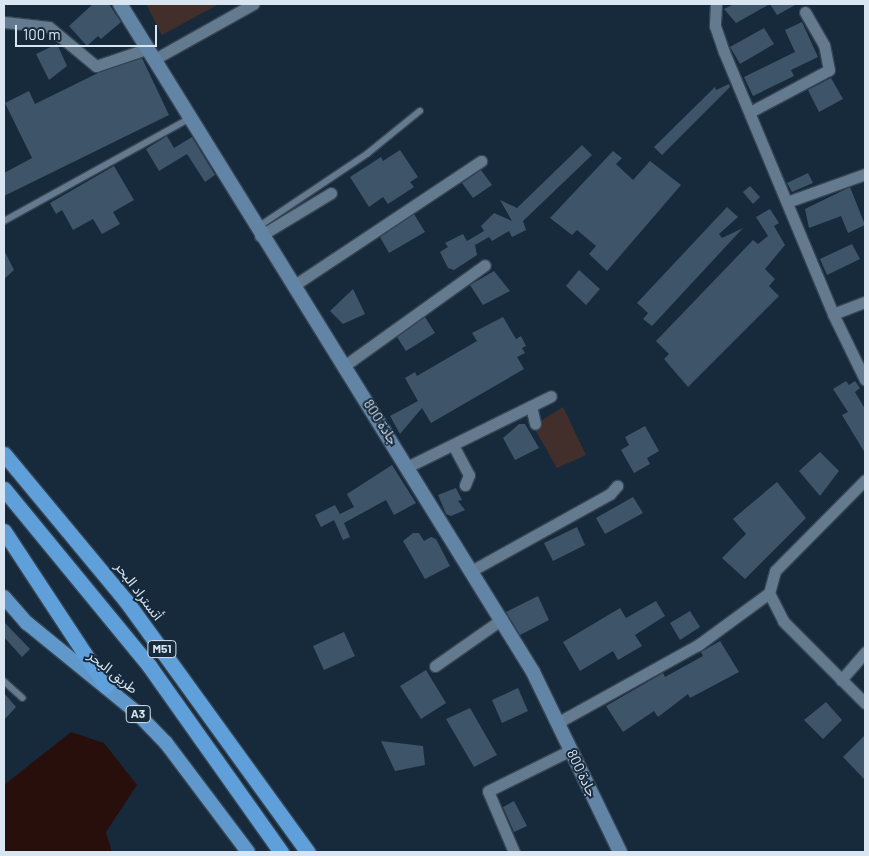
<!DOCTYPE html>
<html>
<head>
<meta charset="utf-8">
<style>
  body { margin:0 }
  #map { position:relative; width:869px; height:856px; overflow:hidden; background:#172a3c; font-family:Barlow,"Noto Sans Arabic",sans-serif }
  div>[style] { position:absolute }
  .green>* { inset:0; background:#422f2c }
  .water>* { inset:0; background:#290f0c }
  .building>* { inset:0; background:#3e5469 }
  .roads { filter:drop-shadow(1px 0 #364554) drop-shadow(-1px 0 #364554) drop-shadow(0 1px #364554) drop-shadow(0 -1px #364554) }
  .service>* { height:5.5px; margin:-2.75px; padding:0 2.75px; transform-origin:2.75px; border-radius:2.75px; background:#647a8f }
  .minor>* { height:11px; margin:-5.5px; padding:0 5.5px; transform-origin:5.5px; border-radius:5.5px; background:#647a8f }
  .secondary>* { height:14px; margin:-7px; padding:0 7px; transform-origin:7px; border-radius:7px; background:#6285a6 }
  .trunk>* { height:14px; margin:-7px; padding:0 7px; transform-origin:7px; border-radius:7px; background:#6098cc }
  .motorway>* { height:15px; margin:-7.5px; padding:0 7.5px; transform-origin:7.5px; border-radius:7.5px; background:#5fa0db }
  span { translate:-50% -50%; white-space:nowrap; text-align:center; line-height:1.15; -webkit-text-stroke:4px #172a3c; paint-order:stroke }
  .shield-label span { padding:1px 4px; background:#172a3c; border:1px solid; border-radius:4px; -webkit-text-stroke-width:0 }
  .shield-label { font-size:12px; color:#d9e5f1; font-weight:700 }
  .street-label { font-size:14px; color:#d9e5f1 }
  .frame { position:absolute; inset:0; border:5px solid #d9e5f1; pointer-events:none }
  .scale { position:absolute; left:15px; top:25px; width:142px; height:22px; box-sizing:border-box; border:2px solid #d9e5f1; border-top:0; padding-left:6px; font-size:15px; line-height:18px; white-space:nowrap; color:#d9e5f1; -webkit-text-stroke:4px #172a3c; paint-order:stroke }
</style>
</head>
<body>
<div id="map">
  <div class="green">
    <div style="clip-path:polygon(146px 4px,219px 4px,162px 35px)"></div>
    <div style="clip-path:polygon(563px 407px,586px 455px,557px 468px,533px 426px)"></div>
  </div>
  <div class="water">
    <div style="clip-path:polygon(71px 732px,104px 743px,137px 785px,106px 832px,112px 852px,4px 852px,4px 785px)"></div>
  </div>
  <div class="building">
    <div style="clip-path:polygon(93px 4px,109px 4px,121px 22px,101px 39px,98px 36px,87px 46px,69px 26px)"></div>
    <div style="clip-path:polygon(734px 4px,797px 4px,777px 15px,770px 4px,736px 23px,724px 9px)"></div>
    <div style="clip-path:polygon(802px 22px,818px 57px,791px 70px,794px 76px,753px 96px,744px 77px,795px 52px,785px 30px)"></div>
    <div style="clip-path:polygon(764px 28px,774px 44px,740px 64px,730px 47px)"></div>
    <div style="clip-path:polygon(57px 44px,67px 66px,49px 80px,36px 54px)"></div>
    <div style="clip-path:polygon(142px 58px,169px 115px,4px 196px,4px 173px,32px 158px,5px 103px,29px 91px,35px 104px,100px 72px)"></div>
    <div style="clip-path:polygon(831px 78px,843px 99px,819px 112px,808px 90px)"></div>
    <div style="clip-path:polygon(729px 84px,730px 87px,662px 155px,654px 147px,715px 87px,716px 90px)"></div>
    <div style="clip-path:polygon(167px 136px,174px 148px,192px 137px,215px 175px,205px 182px,187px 154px,159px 171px,146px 149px)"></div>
    <div style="clip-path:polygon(582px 145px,592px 155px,523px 221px,526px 230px,512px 237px,509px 231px,492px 241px,489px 237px,475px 245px,477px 255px,454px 270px,448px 268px,440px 252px,448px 247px,445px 243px,463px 234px,467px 241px,484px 231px,481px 226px,494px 213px,512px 221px,500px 200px,517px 208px)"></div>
    <div style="clip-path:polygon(400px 150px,418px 177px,410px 182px,414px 187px,388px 204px,383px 197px,369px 207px,350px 177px,381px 157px,383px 161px)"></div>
    <div style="clip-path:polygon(613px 151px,622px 158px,616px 164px,633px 180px,650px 161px,681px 185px,607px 271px,589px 254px,596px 246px,577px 230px,572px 235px,550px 218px)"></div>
    <div style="clip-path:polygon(114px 166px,134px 200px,113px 212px,120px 224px,102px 234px,93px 219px,73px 230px,62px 210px,56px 214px,50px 203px)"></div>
    <div style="clip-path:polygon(481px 170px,492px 185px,473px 198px,462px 183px)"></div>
    <div style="clip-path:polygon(808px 173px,813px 183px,792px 192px,787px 183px)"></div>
    <div style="clip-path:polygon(750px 186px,760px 197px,753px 204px,743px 192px)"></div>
    <div style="clip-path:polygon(850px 187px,865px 225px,848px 233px,841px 216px,809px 228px,805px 209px)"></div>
    <div style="clip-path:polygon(727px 207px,738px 217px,719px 234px,722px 238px,743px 228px,652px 326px,643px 319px,648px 313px,637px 303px)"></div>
    <div style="clip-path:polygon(770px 209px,779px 223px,774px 226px,785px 245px,765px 269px,775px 279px,769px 286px,779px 296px,688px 387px,664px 359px,669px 354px,656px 341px,753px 240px,758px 244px,768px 236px,756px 217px)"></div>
    <div style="clip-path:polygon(414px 214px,425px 232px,389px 253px,380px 237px)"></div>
    <div style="clip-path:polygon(852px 244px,860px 259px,827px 275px,820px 259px)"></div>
    <div style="clip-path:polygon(4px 250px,14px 270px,4px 279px)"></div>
    <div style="clip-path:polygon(579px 270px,600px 289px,586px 305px,566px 286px)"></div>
    <div style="clip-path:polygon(494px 271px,510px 291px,483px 305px,470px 285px)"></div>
    <div style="clip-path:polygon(353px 289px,365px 314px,343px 324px,330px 311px)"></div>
    <div style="clip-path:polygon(425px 317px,435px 333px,406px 351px,397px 337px)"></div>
    <div style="clip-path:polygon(503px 317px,516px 339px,521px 336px,526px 346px,522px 348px,525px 353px,517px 357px,524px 369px,431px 423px,422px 408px,400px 434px,390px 416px,418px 401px,405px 378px,415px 372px,417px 376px,477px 341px,472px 333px)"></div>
    <div style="clip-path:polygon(846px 381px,849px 385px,855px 381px,860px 388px,855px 392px,865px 409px,865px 453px,842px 415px,848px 412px,833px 389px)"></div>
    <div style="clip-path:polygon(519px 424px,525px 424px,539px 448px,515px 460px,503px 438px)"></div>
    <div style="clip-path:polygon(645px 426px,659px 451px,647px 458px,650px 464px,634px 473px,621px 450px,629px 445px,625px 437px)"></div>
    <div style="clip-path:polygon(820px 452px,839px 471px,820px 496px,799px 471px)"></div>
    <div style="clip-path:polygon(392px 465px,416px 503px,394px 515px,386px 500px,344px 523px,350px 537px,343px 540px,334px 520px,321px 527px,315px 515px,335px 505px,340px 514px,354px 507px,347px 494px)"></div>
    <div style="clip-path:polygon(777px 482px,806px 518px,745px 579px,722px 558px,746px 534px,733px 519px)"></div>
    <div style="clip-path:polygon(456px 488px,462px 500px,458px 501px,465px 510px,451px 516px,446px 514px,438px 495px)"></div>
    <div style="clip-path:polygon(633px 497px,643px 513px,605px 534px,596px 518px)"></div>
    <div style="clip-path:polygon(577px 527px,585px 545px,553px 561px,544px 543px)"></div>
    <div style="clip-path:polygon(413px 533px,419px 533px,424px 541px,431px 537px,436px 539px,450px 566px,425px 579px,403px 541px)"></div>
    <div style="clip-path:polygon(538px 596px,549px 620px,520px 635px,506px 612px)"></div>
    <div style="clip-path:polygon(656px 601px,665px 616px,635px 635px,642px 646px,618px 660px,613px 651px,580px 671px,563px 642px,620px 608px,626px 618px)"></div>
    <div style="clip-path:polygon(690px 611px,700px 627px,680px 640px,670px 623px)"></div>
    <div style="clip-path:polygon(4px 622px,30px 649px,22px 657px,4px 637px)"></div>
    <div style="clip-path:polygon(344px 632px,355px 656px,324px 670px,313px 646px)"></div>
    <div style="clip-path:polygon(720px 641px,739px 672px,690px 698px,688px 694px,658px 717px,654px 711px,623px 732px,606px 706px,663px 673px,665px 677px,703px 656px,701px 652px)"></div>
    <div style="clip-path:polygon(426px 670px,446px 703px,421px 719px,400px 686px)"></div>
    <div style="clip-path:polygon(518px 688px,528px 711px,502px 723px,492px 700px)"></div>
    <div style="clip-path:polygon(4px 693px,16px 707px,4px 720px)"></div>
    <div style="clip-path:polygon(826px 702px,842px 720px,823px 739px,804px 720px)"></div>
    <div style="clip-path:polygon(470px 708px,497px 755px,474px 767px,446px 719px)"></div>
    <div style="clip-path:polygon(865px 735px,865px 780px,843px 757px)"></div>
    <div style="clip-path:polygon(381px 741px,423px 746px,425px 765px,395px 771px)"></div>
    <div style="clip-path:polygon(514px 801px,527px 826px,514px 832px,503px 807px)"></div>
  </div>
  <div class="roads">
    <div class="service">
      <div style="left:4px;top:221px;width:211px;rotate:-28.9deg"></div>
      <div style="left:258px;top:227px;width:131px;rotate:-33.8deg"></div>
      <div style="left:367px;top:154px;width:68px;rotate:-39.1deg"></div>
      <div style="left:4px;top:681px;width:25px;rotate:42deg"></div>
    </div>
    <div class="minor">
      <div style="left:716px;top:4px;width:22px;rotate:93deg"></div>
      <div style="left:715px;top:26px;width:28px;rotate:71deg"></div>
      <div style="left:724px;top:52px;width:284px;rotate:67.4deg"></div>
      <div style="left:833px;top:314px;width:73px;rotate:64.1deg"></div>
      <div style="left:4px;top:22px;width:45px;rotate:6.3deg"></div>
      <div style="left:49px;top:27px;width:61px;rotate:39.7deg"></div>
      <div style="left:96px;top:66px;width:53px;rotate:-18.8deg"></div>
      <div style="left:153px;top:60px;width:115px;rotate:-29.2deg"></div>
      <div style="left:750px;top:112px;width:89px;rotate:-28deg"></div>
      <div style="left:829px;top:70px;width:25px;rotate:-101deg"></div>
      <div style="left:824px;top:45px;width:38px;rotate:-120deg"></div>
      <div style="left:787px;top:202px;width:83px;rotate:-19.7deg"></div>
      <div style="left:260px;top:236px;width:83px;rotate:-31.2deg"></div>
      <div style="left:293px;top:286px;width:226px;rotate:-33.6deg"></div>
      <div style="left:833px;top:314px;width:34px;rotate:-21deg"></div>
      <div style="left:344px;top:366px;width:173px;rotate:-35.6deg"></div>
      <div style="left:531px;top:406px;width:18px;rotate:77deg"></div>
      <div style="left:453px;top:445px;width:34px;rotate:62deg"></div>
      <div style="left:469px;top:475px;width:11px;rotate:112deg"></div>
      <div style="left:409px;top:466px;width:158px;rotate:-26.2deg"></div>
      <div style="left:865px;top:480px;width:128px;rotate:134.7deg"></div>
      <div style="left:775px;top:571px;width:23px;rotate:105deg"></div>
      <div style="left:769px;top:593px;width:31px;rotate:63deg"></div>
      <div style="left:783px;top:621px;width:116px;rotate:45deg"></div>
      <div style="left:471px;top:571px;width:159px;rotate:-29deg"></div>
      <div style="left:610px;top:494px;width:11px;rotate:-49deg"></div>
      <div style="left:435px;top:666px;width:82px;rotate:-35deg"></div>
      <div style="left:841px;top:680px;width:37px;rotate:-49deg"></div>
      <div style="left:557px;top:723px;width:161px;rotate:-29deg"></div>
      <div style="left:698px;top:645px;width:88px;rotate:-36.2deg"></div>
      <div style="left:514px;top:852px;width:66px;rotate:-113.1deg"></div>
      <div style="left:488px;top:791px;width:93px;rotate:-26.3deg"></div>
    </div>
    <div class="secondary">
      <div style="left:120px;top:4px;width:785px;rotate:58.27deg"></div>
      <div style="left:533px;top:672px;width:200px;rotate:64.2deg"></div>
    </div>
    <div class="trunk">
      <div style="left:4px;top:597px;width:35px;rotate:49deg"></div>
      <div style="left:27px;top:623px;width:139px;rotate:39.2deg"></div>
      <div style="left:135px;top:711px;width:45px;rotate:45.9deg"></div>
      <div style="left:166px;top:743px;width:136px;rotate:53deg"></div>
    </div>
    <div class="motorway">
      <div style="left:4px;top:454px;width:191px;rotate:50.3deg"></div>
      <div style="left:126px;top:601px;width:310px;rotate:54.1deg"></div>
      <div style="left:4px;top:489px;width:230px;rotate:50.6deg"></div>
      <div style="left:150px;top:667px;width:227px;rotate:54.7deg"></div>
      <div style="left:4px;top:531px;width:186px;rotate:56.7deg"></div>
    </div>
  </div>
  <div class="shield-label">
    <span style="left:162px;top:649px">M51</span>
    <span style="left:138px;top:714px">A3</span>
  </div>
  <div class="street-label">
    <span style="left:381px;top:422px;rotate:57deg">جادة 800</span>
    <span style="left:139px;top:591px;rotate:53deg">أتستراد البحر</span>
    <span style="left:113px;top:672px;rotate:39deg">طريق البحر</span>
    <span style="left:582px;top:773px;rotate:64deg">جادة 800</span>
  </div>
  <div class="frame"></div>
  <div class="scale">100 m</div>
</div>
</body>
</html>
